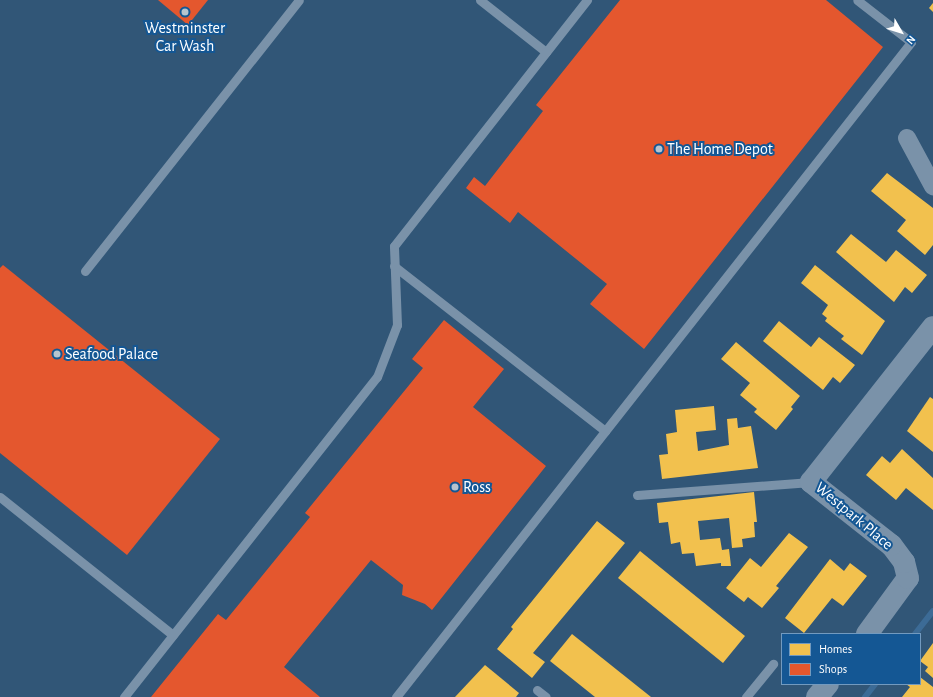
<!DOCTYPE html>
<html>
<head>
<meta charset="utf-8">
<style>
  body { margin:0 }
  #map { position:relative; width:933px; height:697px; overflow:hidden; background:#315677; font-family:"Alegreya Sans",sans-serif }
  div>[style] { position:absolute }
  .homes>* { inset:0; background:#f2c14e }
  .shops>* { inset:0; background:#e4572e }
  .stream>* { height:6px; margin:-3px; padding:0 3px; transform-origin:3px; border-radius:3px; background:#3c6b96 }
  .service>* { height:9px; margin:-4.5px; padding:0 4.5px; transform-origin:4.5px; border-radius:4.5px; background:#7a92a9 }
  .minor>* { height:18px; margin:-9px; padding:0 9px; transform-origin:9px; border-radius:9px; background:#7a92a9 }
  .tertiary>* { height:22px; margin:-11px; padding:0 11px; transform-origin:11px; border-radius:11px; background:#7a92a9 }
  .dots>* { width:11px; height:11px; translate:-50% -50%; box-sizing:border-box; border:2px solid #145794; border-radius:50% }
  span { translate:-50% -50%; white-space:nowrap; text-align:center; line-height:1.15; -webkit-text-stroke:4px #145794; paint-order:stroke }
  .poi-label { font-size:16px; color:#fff }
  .left { translate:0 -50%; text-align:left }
  .street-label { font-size:16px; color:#fff }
  .legend { position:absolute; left:781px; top:633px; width:140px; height:52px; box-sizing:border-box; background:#145794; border:1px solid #729abf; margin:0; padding:5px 7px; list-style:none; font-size:12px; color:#fff }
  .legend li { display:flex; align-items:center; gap:8px; height:20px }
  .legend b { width:20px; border:1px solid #729abf }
  .north { position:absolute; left:881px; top:12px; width:40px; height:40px; -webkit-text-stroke:3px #145794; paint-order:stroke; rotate:129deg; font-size:11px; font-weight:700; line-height:16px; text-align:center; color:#fff }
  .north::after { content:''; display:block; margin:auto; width:14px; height:18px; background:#fff; clip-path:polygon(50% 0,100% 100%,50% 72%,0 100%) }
</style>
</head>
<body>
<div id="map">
  <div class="homes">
    <div style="clip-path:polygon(933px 3px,933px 12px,929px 8px)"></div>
    <div style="clip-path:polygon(887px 173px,933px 208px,933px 245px,925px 255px,897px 231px,906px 220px,871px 191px)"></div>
    <div style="clip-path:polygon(851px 234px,886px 262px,896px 250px,927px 275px,912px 293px,905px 287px,894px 302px,836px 252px)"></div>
    <div style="clip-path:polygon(815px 265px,885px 321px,862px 355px,841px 339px,844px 336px,825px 321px,827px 318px,822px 314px,828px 305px,801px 283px)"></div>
    <div style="clip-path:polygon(779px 321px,811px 347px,819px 337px,855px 365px,840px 383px,833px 377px,823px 390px,763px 341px)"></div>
    <div style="clip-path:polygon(736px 342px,800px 396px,791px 407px,793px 409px,776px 430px,754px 412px,757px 409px,740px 395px,750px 383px,721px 359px)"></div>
    <div style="clip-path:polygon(930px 397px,933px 399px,933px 452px,907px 431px)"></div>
    <div style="clip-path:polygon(714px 406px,716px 430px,696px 432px,698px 451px,729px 445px,727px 419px,737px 418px,738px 428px,751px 426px,758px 468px,662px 479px,659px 455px,668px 454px,666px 434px,677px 432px,675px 410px)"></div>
    <div style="clip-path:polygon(902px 449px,933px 478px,933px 510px,906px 488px,896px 500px,866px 475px,882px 456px,890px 463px)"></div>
    <div style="clip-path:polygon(754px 492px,757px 522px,754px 522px,755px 537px,742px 539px,743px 547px,732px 548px,729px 518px,698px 521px,700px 540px,720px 538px,722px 550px,729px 549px,731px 566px,721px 566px,721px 563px,696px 566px,694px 553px,682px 554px,680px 542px,671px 544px,668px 522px,659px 523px,657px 503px)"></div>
    <div style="clip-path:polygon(597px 521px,625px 543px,533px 653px,545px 662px,532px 678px,497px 649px,513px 629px,511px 627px)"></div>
    <div style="clip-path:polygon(789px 533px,808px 547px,776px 586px,779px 588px,762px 608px,748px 597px,744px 602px,726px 588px,750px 558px,761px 567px)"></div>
    <div style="clip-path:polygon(640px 551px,745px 636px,723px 663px,618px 578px)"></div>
    <div style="clip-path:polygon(830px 559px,844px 571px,850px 563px,867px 576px,843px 606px,832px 598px,804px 633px,785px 618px)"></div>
    <div style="clip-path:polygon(572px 634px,651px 697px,595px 697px,550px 661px)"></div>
    <div style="clip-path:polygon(933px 643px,933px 678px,925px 671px,928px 667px,920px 661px)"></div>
    <div style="clip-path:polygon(485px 665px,519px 693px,516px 697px,455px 697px)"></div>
    <div style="clip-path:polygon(920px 677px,933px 687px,933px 697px,902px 697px,910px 687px,906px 684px,920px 684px)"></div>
  </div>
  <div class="shops">
    <div style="clip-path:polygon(158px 0,208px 0,188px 25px)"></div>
    <div style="clip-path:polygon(620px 0,826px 0,883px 47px,644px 349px,590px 304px,607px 284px,518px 212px,510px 223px,466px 188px,474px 177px,485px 186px,543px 111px,536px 105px)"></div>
    <div style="clip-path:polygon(3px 265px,220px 439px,127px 555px,0 453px,0 268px)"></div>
    <div style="clip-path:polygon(444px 320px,504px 369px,473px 407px,546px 466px,432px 610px,425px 604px,402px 595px,403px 585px,371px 560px,284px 667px,320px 697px,151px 697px,218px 614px,226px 620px,310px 517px,305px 513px,423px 368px,412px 359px)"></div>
  </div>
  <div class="stream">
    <div style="left:915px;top:634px;width:29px;rotate:-52deg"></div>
    <div style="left:865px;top:697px;width:16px;rotate:-52deg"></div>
  </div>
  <div class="service">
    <div style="left:480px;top:0;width:84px;rotate:38.2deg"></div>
    <div style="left:394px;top:266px;width:268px;rotate:38deg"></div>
    <div style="left:85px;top:271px;width:345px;rotate:-51.7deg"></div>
    <div style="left:637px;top:495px;width:174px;rotate:-4.3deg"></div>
    <div style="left:0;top:497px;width:221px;rotate:38.6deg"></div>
    <div style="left:537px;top:690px;width:11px;rotate:38deg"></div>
    <div style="left:124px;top:697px;width:408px;rotate:-51.7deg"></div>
    <div style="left:377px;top:377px;width:56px;rotate:-69deg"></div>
    <div style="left:397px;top:325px;width:79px;rotate:-92.2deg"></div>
    <div style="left:394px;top:246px;width:313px;rotate:-51.9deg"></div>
    <div style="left:396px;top:697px;width:833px;rotate:-51.82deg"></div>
    <div style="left:911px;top:42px;width:68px;rotate:-142.1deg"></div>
    <div style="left:746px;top:697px;width:43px;rotate:-50.7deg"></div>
  </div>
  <div class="minor">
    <div style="left:907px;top:138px;width:55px;rotate:61.6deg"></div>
  </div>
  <div class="tertiary">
    <div style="left:867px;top:634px;width:69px;rotate:-53.8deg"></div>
    <div style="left:908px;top:578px;width:16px;rotate:-104deg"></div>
    <div style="left:904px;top:562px;width:21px;rotate:-127deg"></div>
    <div style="left:891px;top:545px;width:102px;rotate:-141.8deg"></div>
    <div style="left:811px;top:482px;width:197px;rotate:-51.8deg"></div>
    <div style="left:817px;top:697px;width:17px;rotate:-50deg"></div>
  </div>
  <div class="dots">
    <div style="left:185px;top:12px;background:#b7c4cf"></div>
    <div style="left:659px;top:149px;background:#b7c4cf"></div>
    <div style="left:57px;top:354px;background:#b7c4cf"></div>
    <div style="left:455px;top:487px;background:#b7c4cf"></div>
  </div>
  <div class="poi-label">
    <span style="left:185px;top:37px">Westminster<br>Car Wash</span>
    <span class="left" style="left:667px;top:149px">The Home Depot</span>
    <span class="left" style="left:65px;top:354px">Seafood Palace</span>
    <span class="left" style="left:463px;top:487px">Ross</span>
  </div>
  <div class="street-label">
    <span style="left:854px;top:516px;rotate:40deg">Westpark Place</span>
  </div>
  <ul class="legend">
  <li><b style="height:11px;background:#f2c14e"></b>Homes</li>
  <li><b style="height:11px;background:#e4572e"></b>Shops</li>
  </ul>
  <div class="north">N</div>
</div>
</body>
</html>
